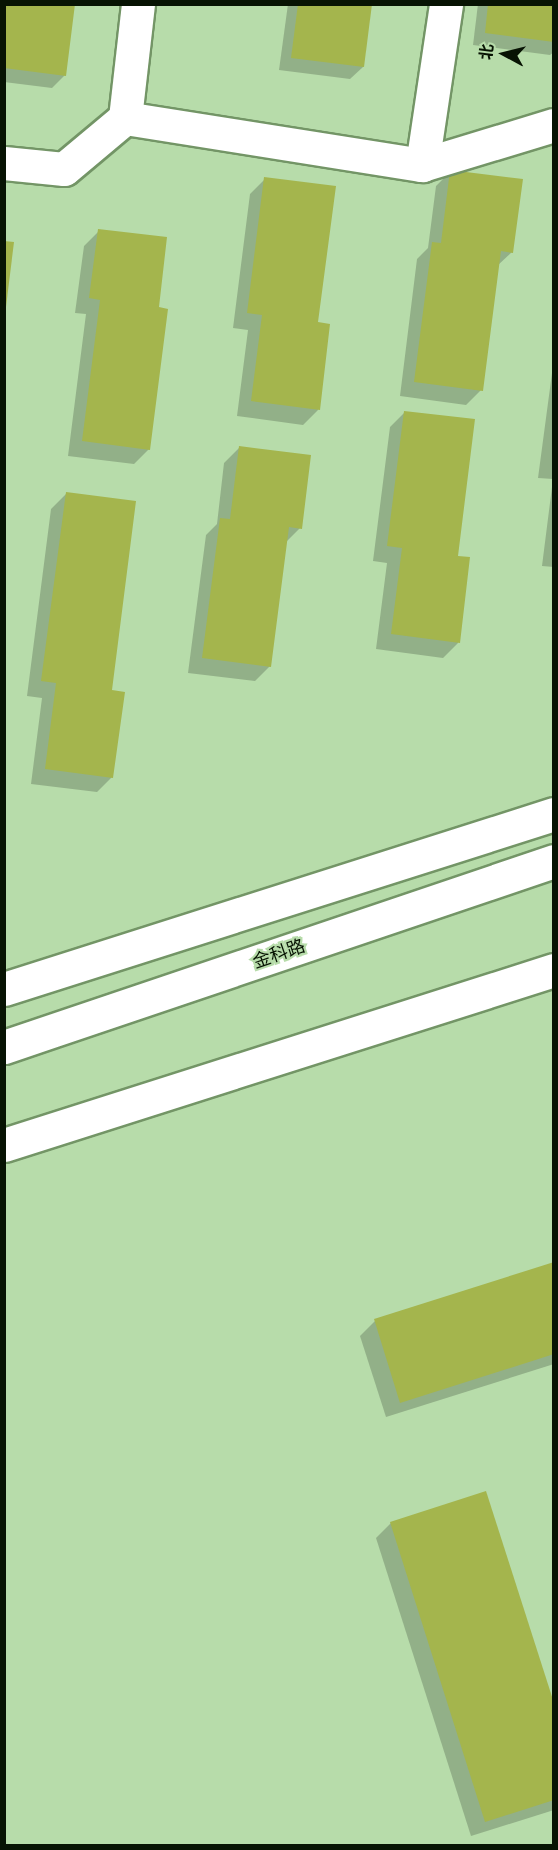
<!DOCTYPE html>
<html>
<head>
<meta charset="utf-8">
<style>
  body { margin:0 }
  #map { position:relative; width:558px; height:1850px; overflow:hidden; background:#b7dcaa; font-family:Inter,"Noto Sans SC",sans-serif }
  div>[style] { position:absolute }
  .shadow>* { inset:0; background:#0003 }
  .building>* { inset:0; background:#a4b54d }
  .roads { filter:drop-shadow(2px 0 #739566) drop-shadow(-2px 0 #739566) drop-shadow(0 2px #739566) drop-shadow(0 -2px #739566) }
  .minor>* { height:33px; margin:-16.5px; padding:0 16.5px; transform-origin:16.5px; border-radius:16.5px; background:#fff }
  .major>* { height:33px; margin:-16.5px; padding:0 16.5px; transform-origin:16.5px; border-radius:16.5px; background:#fff }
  span { translate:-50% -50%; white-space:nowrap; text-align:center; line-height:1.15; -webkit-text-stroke:4.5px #b7dcaa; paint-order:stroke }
  .street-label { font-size:18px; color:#071303 }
  .frame { position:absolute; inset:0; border:6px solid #071303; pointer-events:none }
  .north { position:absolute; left:474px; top:24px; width:60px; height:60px; -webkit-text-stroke:4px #b7dcaa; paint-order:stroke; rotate:277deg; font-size:16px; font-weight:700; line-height:24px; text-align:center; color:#071303 }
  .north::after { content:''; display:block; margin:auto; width:21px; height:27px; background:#071303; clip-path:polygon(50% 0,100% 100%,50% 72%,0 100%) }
</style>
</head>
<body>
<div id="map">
  <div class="shadow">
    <div style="clip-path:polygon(4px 4px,65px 75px,52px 88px,4px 82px)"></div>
    <div style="clip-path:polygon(288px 4px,371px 4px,363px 67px,350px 79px,279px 70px)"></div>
    <div style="clip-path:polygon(478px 4px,554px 4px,554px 52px,550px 55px,473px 45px)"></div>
    <div style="clip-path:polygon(451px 171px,512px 252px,497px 266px,481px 390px,466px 405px,400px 396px,417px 259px,428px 248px,436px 186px)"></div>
    <div style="clip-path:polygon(265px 179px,317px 323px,318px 410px,303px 425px,237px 416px,248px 330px,233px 328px,250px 194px)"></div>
    <div style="clip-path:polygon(99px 231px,157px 309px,149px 449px,134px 464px,68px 456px,86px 314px,75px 313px,84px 246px)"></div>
    <div style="clip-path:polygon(554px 358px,554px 567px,542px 566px,553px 479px,538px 478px)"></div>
    <div style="clip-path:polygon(405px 412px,456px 557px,458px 643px,443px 658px,376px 649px,387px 563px,373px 561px,390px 427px)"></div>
    <div style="clip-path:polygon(239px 448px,300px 528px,285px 543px,270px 666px,255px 681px,188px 673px,206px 535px,217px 524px,224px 463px)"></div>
    <div style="clip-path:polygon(66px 494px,110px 691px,112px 777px,97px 792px,31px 784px,42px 698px,27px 696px,51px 509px)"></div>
    <div style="clip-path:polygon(554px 1263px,554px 1364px,386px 1417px,360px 1336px,375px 1321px)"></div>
    <div style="clip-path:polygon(391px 1523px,554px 1708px,554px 1810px,471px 1836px,376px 1538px)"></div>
  </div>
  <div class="building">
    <div style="clip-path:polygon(4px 4px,75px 4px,66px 76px,4px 68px)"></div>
    <div style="clip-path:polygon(298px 4px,372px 4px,364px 67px,291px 58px)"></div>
    <div style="clip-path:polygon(488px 4px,554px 4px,554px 42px,485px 33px)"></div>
    <div style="clip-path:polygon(450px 170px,523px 179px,513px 253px,501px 251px,483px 391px,414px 382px,432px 242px,441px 243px)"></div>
    <div style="clip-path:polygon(264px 177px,336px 186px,318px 322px,330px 324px,320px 410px,251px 401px,262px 315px,247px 313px)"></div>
    <div style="clip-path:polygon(98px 229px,167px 237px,159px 307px,168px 309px,150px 450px,82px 441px,100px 300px,89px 298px)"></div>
    <div style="clip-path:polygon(4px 241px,14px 242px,6px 307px,4px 307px)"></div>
    <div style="clip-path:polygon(404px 411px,475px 419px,458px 556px,470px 557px,460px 643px,391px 634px,402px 548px,387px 546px)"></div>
    <div style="clip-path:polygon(239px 446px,311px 455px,302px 529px,289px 527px,271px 667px,202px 658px,220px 518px,230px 519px)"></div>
    <div style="clip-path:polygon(66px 492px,136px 501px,112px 690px,125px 692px,113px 778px,45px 769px,56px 683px,41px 681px)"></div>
    <div style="clip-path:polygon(554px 1262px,554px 1354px,400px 1403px,374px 1319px)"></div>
    <div style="clip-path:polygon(486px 1491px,554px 1703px,554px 1800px,485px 1822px,390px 1522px)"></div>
  </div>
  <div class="roads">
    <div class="minor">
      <div style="left:125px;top:118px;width:301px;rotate:9deg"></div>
      <div style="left:422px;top:165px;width:138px;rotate:-16.9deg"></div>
      <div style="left:4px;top:163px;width:60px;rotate:5.7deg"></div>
      <div style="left:64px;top:169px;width:80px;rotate:-39.9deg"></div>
      <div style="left:125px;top:118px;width:115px;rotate:-83.5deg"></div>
      <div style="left:422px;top:165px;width:163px;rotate:-81.5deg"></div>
      <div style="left:4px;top:989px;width:577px;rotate:-17.65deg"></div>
    </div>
    <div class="major">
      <div style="left:4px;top:1047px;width:581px;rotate:-18.68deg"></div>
      <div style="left:4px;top:1145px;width:577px;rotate:-17.65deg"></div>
    </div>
  </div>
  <div class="street-label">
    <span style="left:279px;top:954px;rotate:-19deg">金科路</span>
  </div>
  <div class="frame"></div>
  <div class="north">北</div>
</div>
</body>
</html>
